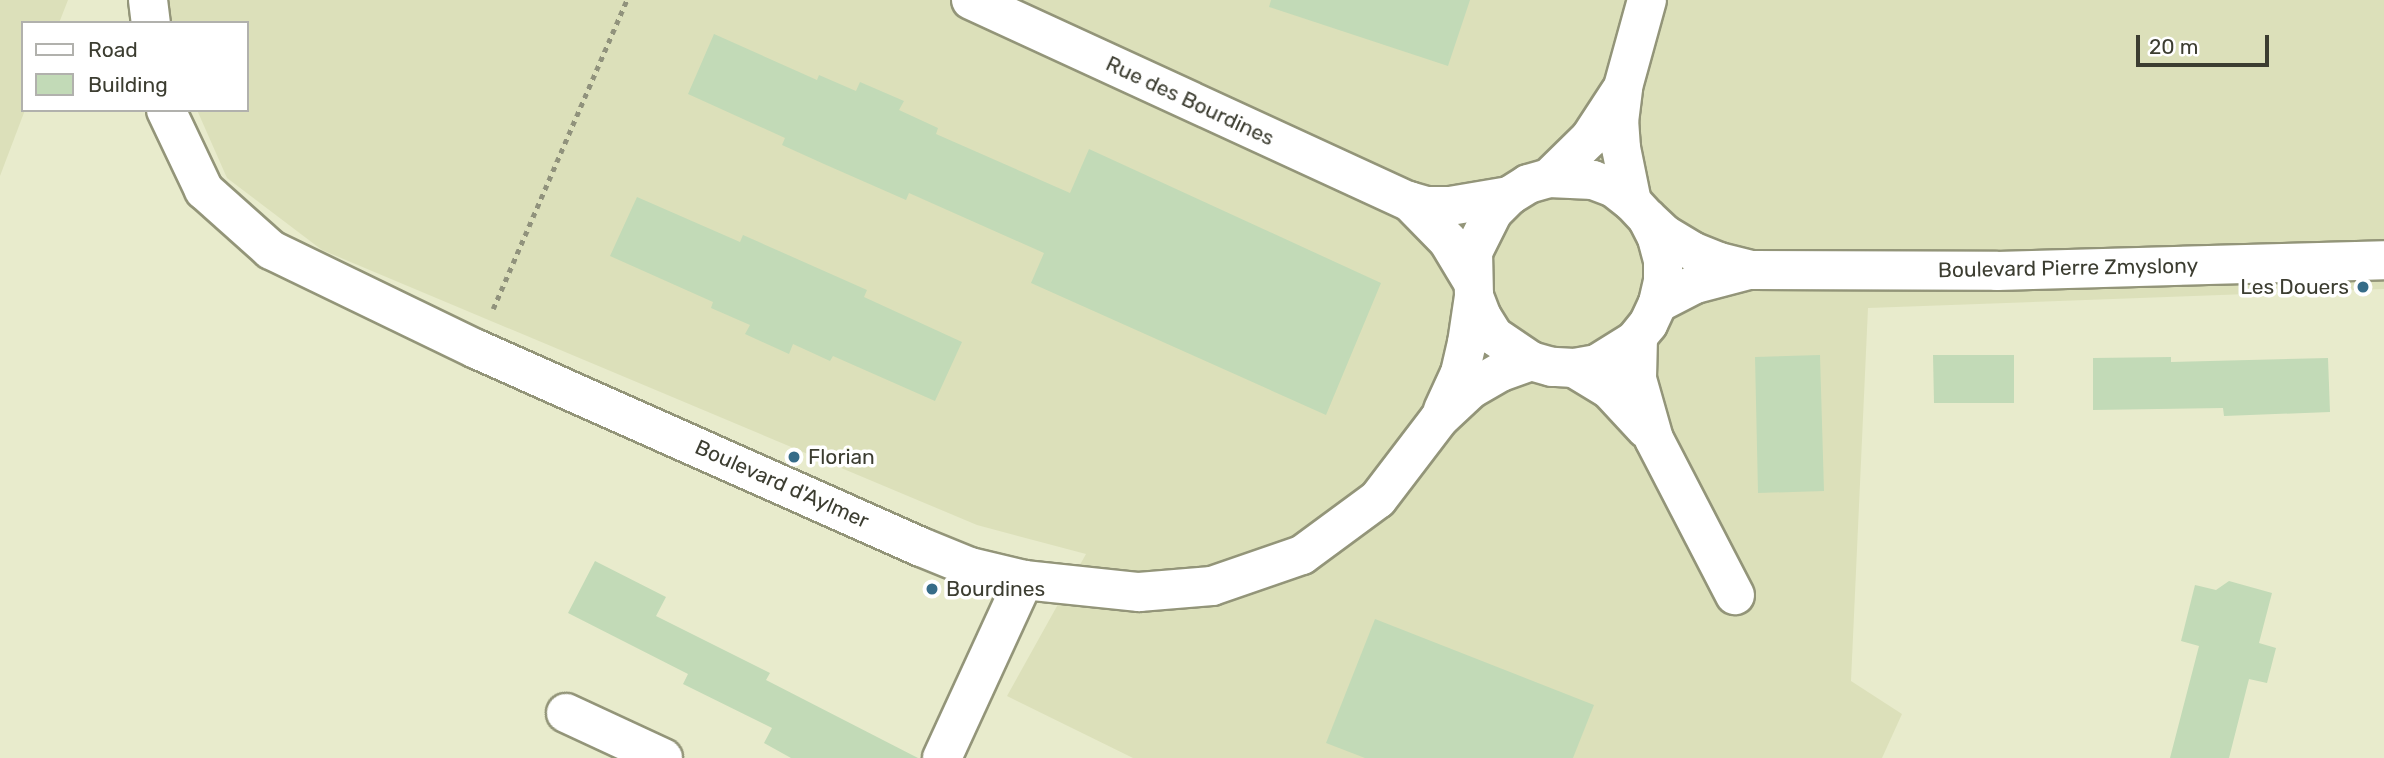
<!DOCTYPE html>
<html>
<head>
<meta charset="utf-8">
<style>
  body { margin:0 }
  #map { position:relative; width:2384px; height:758px; overflow:hidden; background:#e8ebcc; font-family:Rubik,sans-serif }
  div>[style] { position:absolute }
  .built>* { inset:0; background:#dce0ba }
  .building>* { inset:0; background:#c2dab7 }
  .path>* { height:4.5px; margin-top:-2.25px; transform-origin:0; background:repeating-linear-gradient(90deg,#90927c 0 5px,transparent 0 10px) }
  .roads { filter:drop-shadow(2px 0 #939579) drop-shadow(-2px 0 #939579) drop-shadow(0 2px #939579) drop-shadow(0 -2px #939579) }
  .street>* { height:38px; margin:-19px; padding:0 19px; transform-origin:19px; border-radius:19px; background:#fff }
  .secondary>* { height:38px; margin:-19px; padding:0 19px; transform-origin:19px; border-radius:19px; background:#fff }
  .dots>* { width:19px; height:19px; translate:-50% -50%; box-sizing:border-box; border:4px solid #fff; border-radius:50% }
  span { translate:-50% -50%; white-space:nowrap; text-align:center; line-height:1.15; -webkit-text-stroke:7px #fff; paint-order:stroke }
  .street-label { font-size:21px; color:#3c3d31 }
  .poi-label { font-size:21px; color:#3c3d31 }
  .right { translate:-100% -50%; text-align:right }
  .left { translate:0 -50%; text-align:left }
  .legend { position:absolute; left:21px; top:21px; width:228px; height:91px; box-sizing:border-box; background:#fff; border:2px solid #b1b1ad; margin:0; padding:9px 12px; list-style:none; font-size:21px; color:#3c3d31 }
  .legend li { display:flex; align-items:center; gap:14px; height:35px }
  .legend b { width:35px; border:2px solid #b1b1ad }
  .scale { position:absolute; left:2136px; top:35px; width:133px; height:32px; box-sizing:border-box; border:4px solid #3c3d31; border-top:0; padding-left:9px; font-size:21px; line-height:24px; white-space:nowrap; color:#3c3d31; -webkit-text-stroke:5px #fff; paint-order:stroke }
</style>
</head>
<body>
<div id="map">
  <div class="built">
    <div style="clip-path:polygon(0 0,68px 0,59px 23px,23px 23px,23px 110px,25px 110px,0 176px)"></div>
    <div style="clip-path:polygon(169px 0,2384px 0,2384px 289px,1868px 308px,1851px 681px,1902px 714px,1882px 758px,1133px 758px,1007px 696px,1086px 554px,977px 525px,322px 250px,227px 178px,197px 110px,247px 110px,247px 23px,172px 23px)"></div>
  </div>
  <div class="building">
    <div style="clip-path:polygon(1271px 0,1470px 0,1448px 66px,1269px 7px)"></div>
    <div style="clip-path:polygon(714px 34px,817px 80px,819px 75px,856px 91px,860px 82px,904px 101px,899px 110px,938px 128px,936px 134px,1070px 193px,1089px 149px,1381px 283px,1326px 415px,1031px 283px,1044px 253px,909px 193px,906px 200px,824px 164px,782px 145px,785px 138px,688px 94px)"></div>
    <div style="clip-path:polygon(637px 197px,740px 242px,743px 235px,867px 290px,864px 297px,962px 342px,935px 401px,833px 356px,830px 361px,793px 344px,789px 354px,745px 334px,750px 325px,711px 308px,713px 302px,610px 256px)"></div>
    <div style="clip-path:polygon(1820px 355px,1824px 491px,1758px 493px,1755px 357px)"></div>
    <div style="clip-path:polygon(1933px 355px,2014px 355px,2014px 403px,1934px 403px)"></div>
    <div style="clip-path:polygon(2171px 357px,2171px 362px,2328px 358px,2330px 412px,2224px 416px,2223px 408px,2093px 410px,2093px 358px)"></div>
    <div style="clip-path:polygon(595px 561px,666px 597px,656px 616px,770px 673px,766px 680px,918px 758px,791px 758px,764px 743px,772px 728px,683px 684px,688px 674px,568px 613px)"></div>
    <div style="clip-path:polygon(2229px 581px,2272px 593px,2259px 643px,2276px 648px,2267px 683px,2249px 679px,2229px 758px,2170px 758px,2199px 646px,2181px 641px,2195px 585px,2216px 590px)"></div>
    <div style="clip-path:polygon(1375px 619px,1594px 705px,1573px 758px,1365px 758px,1326px 743px)"></div>
  </div>
  <div class="path">
    <div style="left:493px;top:309px;width:337px;rotate:-66.6deg"></div>
  </div>
  <div class="roads">
    <div class="street">
      <div style="left:971px;top:0;width:482px;rotate:24.7deg"></div>
      <div style="left:1409px;top:201px;width:19px;rotate:16deg"></div>
      <div style="left:1427px;top:206px;width:23px"></div>
      <div style="left:1450px;top:206px;width:60px;rotate:-9.6deg"></div>
      <div style="left:1409px;top:201px;width:56px;rotate:45.7deg"></div>
      <div style="left:1448px;top:241px;width:47px;rotate:59deg"></div>
      <div style="left:1647px;top:218px;width:23px;rotate:43deg"></div>
      <div style="left:1664px;top:234px;width:33px;rotate:31deg"></div>
      <div style="left:1692px;top:251px;width:29px;rotate:22deg"></div>
      <div style="left:1719px;top:262px;width:33px;rotate:14deg"></div>
      <div style="left:1751px;top:270px;width:246px;rotate:0.2deg"></div>
      <div style="left:1997px;top:271px;width:387px;rotate:-1.6deg"></div>
      <div style="left:1658px;top:303px;width:42px;rotate:-27.2deg"></div>
      <div style="left:1695px;top:284px;width:56px;rotate:-14.5deg"></div>
      <div style="left:1638px;top:337px;width:42px;rotate:91.4deg"></div>
      <div style="left:1637px;top:379px;width:62px;rotate:74.2deg"></div>
      <div style="left:1654px;top:439px;width:176px;rotate:62.6deg"></div>
      <div style="left:1574px;top:368px;width:42px;rotate:31.4deg"></div>
      <div style="left:1610px;top:390px;width:53px;rotate:47.3deg"></div>
      <div style="left:566px;top:713px;width:107px;rotate:24.9deg"></div>
      <div style="left:942px;top:758px;width:196px;rotate:-65.3deg"></div>
    </div>
    <div class="secondary">
      <div style="left:148px;top:0;width:23px;rotate:83deg"></div>
      <div style="left:166px;top:110px;width:89px;rotate:64.6deg"></div>
      <div style="left:204px;top:190px;width:90px;rotate:41.8deg"></div>
      <div style="left:271px;top:250px;width:228px;rotate:25.8deg"></div>
      <div style="left:476px;top:349px;width:487px;rotate:24deg"></div>
      <div style="left:921px;top:547px;width:53px;rotate:22.2deg"></div>
      <div style="left:970px;top:567px;width:56px;rotate:13.5deg"></div>
      <div style="left:1024px;top:580px;width:116px;rotate:6deg"></div>
      <div style="left:1139px;top:592px;width:73px;rotate:-4.7deg"></div>
      <div style="left:1212px;top:586px;width:95px;rotate:-19deg"></div>
      <div style="left:1302px;top:555px;width:94px;rotate:-36.4deg"></div>
      <div style="left:1378px;top:499px;width:101px;rotate:-52.7deg"></div>
      <div style="left:1439px;top:419px;width:44px;rotate:-43.2deg"></div>
      <div style="left:1471px;top:389px;width:34px;rotate:-30deg"></div>
      <div style="left:1501px;top:372px;width:32px;rotate:-20deg"></div>
      <div style="left:1549px;top:178px;width:57px;rotate:-44.3deg"></div>
      <div style="left:1590px;top:138px;width:55px;rotate:-56.9deg"></div>
      <div style="left:1632px;top:202px;width:55px;rotate:-101.5deg"></div>
      <div style="left:1621px;top:148px;width:26px;rotate:-94deg"></div>
      <div style="left:1619px;top:122px;width:35px;rotate:-83deg"></div>
      <div style="left:1623px;top:87px;width:90px;rotate:-74.6deg"></div>
      <div style="left:1443px;top:410px;width:41px;rotate:-65.3deg"></div>
      <div style="left:1460px;top:373px;width:31px;rotate:-77deg"></div>
      <div style="left:1467px;top:343px;width:48px;rotate:-81.5deg"></div>
      <div style="left:1474px;top:296px;width:44px;rotate:-91.3deg"></div>
      <div style="left:1473px;top:252px;width:45px;rotate:-63.4deg"></div>
      <div style="left:1493px;top:212px;width:23px;rotate:-45deg"></div>
      <div style="left:1509px;top:196px;width:22px;rotate:-32deg"></div>
      <div style="left:1528px;top:184px;width:22px;rotate:-16deg"></div>
      <div style="left:1549px;top:178px;width:44px;rotate:2.6deg"></div>
      <div style="left:1593px;top:180px;width:22px;rotate:21deg"></div>
      <div style="left:1614px;top:188px;width:23px;rotate:38deg"></div>
      <div style="left:1632px;top:202px;width:22px;rotate:47deg"></div>
      <div style="left:1647px;top:218px;width:22px;rotate:63deg"></div>
      <div style="left:1657px;top:238px;width:23px;rotate:75deg"></div>
      <div style="left:1663px;top:260px;width:21px;rotate:90deg"></div>
      <div style="left:1663px;top:281px;width:23px;rotate:103deg"></div>
      <div style="left:1658px;top:303px;width:23px;rotate:115deg"></div>
      <div style="left:1648px;top:324px;width:22px;rotate:129deg"></div>
      <div style="left:1634px;top:341px;width:44px;rotate:148.1deg"></div>
      <div style="left:1597px;top:364px;width:23px;rotate:170deg"></div>
      <div style="left:1574px;top:368px;width:22px;rotate:-177deg"></div>
      <div style="left:1552px;top:367px;width:22px;rotate:-164deg"></div>
      <div style="left:1531px;top:361px;width:45px;rotate:-146deg"></div>
      <div style="left:1494px;top:336px;width:22px;rotate:-122deg"></div>
      <div style="left:1482px;top:317px;width:22px;rotate:-111deg"></div>
    </div>
  </div>
  <div class="dots">
    <div style="left:2363px;top:287px;background:#366c88"></div>
    <div style="left:794px;top:457px;background:#366c88"></div>
    <div style="left:932px;top:589px;background:#366c88"></div>
  </div>
  <div class="street-label">
    <span style="left:1190px;top:101px;rotate:25deg">Rue des Bourdines</span>
    <span style="left:2068px;top:268px;rotate:-1deg">Boulevard Pierre Zmyslony</span>
    <span style="left:782px;top:484px;rotate:24deg">Boulevard d'Aylmer</span>
  </div>
  <div class="poi-label">
    <span class="right" style="left:2349px;top:287px">Les Douers</span>
    <span class="left" style="left:808px;top:457px">Florian</span>
    <span class="left" style="left:946px;top:589px">Bourdines</span>
  </div>
  <ul class="legend">
  <li><b style="height:9px;background:#fff"></b>Road</li>
  <li><b style="height:19px;background:#c2dab7"></b>Building</li>
  </ul>
  <div class="scale">20 m</div>
</div>
</body>
</html>
